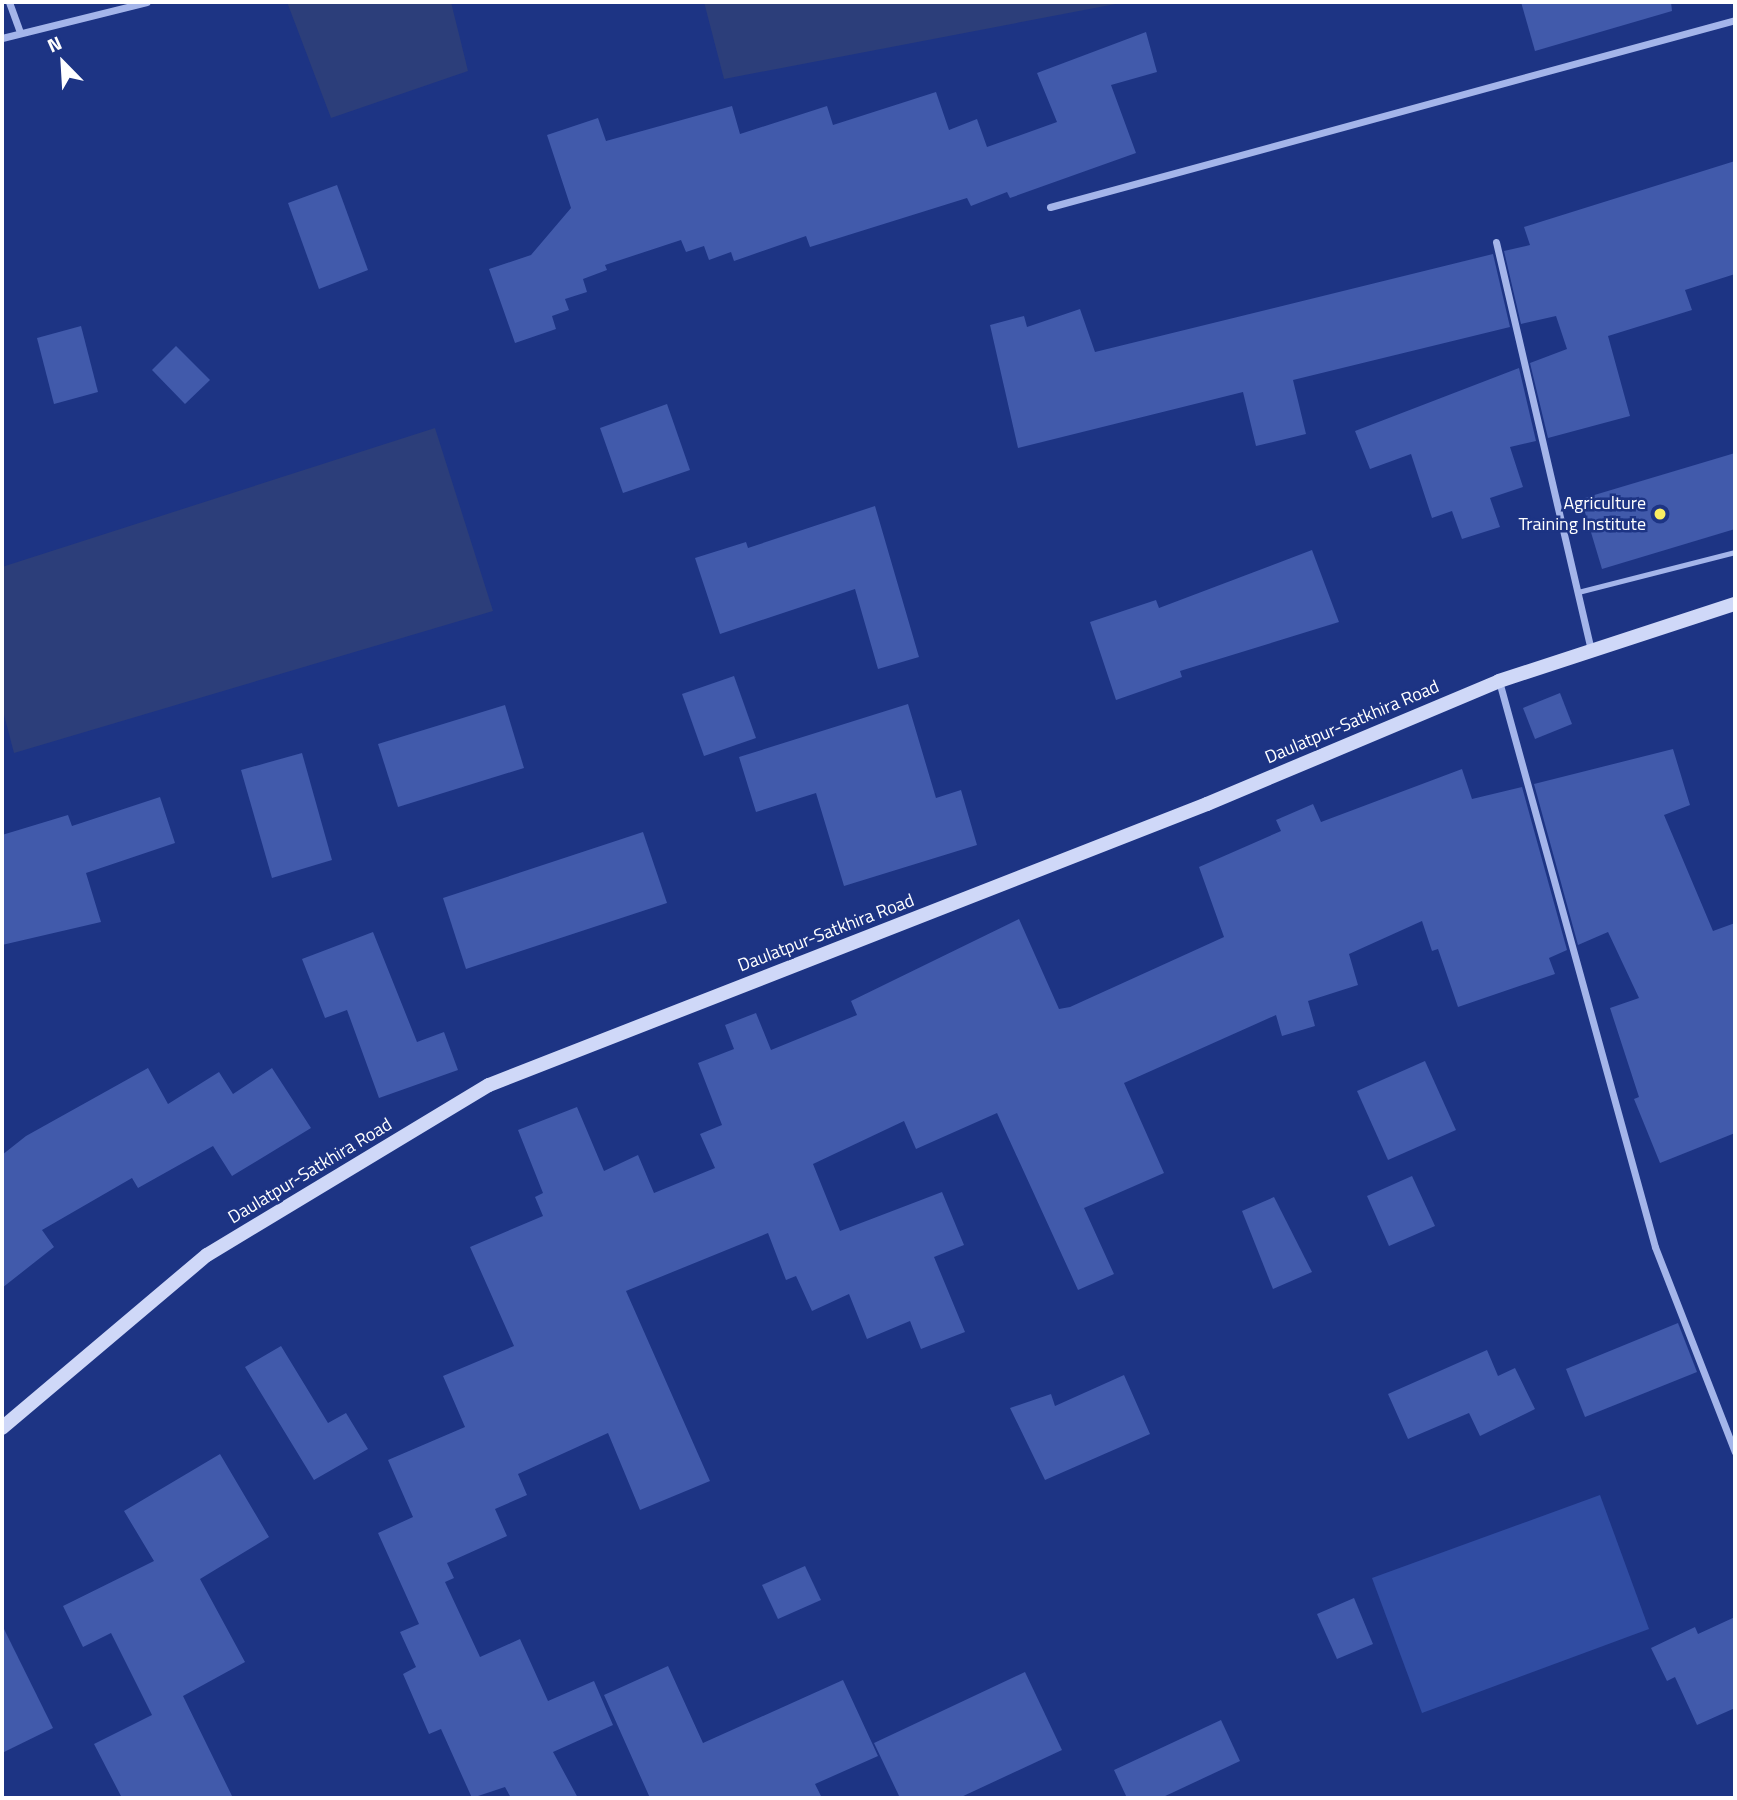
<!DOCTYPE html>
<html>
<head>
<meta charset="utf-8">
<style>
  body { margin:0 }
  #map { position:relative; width:1737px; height:1800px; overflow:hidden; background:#1d3484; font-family:"Titillium Web",sans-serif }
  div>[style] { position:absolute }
  .green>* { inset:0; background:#304ca2 }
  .water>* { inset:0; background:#2c3e7a }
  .building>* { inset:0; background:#415aab }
  .lane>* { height:5px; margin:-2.5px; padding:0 2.5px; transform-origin:2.5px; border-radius:2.5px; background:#a4b5ea }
  .street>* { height:7px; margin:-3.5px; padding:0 3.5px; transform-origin:3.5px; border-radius:3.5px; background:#a4b5ea }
  .secondary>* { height:14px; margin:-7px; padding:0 7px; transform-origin:7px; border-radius:7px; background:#cfd8f8 }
  .dots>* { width:19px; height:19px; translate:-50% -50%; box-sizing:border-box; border:4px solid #1d3484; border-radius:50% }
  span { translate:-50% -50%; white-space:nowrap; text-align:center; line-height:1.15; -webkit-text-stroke:5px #1d3484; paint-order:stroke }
  .poi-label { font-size:18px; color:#fff }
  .right { translate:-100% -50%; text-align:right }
  .street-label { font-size:18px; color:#fff }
  .frame { position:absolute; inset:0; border:4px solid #fff; pointer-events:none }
  .north { position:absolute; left:28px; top:28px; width:70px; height:70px; -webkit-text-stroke:5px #1d3484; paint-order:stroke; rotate:336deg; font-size:19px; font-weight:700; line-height:28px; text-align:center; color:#fff }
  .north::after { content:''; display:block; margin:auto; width:24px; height:32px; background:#fff; clip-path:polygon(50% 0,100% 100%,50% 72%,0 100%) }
</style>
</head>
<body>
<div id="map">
  <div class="green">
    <div style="clip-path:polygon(1600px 1495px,1649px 1629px,1422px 1713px,1372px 1578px)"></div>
  </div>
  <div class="water">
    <div style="clip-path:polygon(287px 2px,451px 2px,468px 71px,331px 118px)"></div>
    <div style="clip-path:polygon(704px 2px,1126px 2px,724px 79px)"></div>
    <div style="clip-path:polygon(435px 428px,493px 611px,14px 753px,2px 707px,2px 567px)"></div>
  </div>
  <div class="building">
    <div style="clip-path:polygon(1521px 2px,1671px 2px,1672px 11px,1535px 51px)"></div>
    <div style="clip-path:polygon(1146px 32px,1157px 72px,1111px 85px,1136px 153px,1010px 198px,1007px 192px,971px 206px,967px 198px,810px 247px,806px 236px,734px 261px,731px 252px,709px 260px,704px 246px,686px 252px,681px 240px,605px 265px,607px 270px,583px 279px,587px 292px,565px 299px,569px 310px,552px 316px,556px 329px,515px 343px,489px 269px,531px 255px,571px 208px,547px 135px,598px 118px,606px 141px,732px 106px,740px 134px,827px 106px,833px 125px,936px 92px,949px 130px,977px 119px,987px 147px,1057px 122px,1037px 73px)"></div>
    <div style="clip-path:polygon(1735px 161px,1735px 274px,1685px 290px,1692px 310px,1608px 336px,1630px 416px,1548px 438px,1530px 363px,1567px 349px,1556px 316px,1521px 324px,1504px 251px,1530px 245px,1524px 227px)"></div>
    <div style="clip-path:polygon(337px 185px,368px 270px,319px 289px,288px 203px)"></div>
    <div style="clip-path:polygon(1493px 254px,1510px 327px,1293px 380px,1306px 434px,1256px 446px,1243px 392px,1018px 448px,990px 325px,1024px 316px,1027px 327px,1080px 309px,1095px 352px)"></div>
    <div style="clip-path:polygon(81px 326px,98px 392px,54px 404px,37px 338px)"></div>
    <div style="clip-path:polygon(176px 346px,210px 380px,185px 404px,152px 370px)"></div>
    <div style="clip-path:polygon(1519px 368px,1536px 441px,1510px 447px,1523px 487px,1490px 498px,1500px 527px,1462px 539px,1452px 511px,1432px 518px,1411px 454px,1370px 469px,1355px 431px)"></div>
    <div style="clip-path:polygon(667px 404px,690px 470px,623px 493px,600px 428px)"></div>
    <div style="clip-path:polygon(1735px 453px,1735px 529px,1602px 569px,1581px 499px)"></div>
    <div style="clip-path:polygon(875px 506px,919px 657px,878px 669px,855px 589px,720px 634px,695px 558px,746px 542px,748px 548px)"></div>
    <div style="clip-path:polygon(1312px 550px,1339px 622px,1180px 671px,1182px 677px,1116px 700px,1090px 622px,1156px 600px,1159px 608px)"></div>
    <div style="clip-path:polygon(734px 676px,756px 738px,704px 756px,682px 694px)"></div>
    <div style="clip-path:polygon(1560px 693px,1572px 724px,1535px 739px,1523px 708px)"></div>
    <div style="clip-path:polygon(908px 704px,936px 798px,961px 790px,977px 845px,844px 886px,816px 793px,756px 812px,739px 757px)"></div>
    <div style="clip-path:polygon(505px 705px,524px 768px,398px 807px,378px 744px)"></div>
    <div style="clip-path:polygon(1673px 749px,1690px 805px,1664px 815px,1713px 931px,1735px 923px,1735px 1133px,1660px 1163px,1634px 1099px,1639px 1097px,1610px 1008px,1639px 998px,1608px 932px,1578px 945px,1534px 784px)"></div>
    <div style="clip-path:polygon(302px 753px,332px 860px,272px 878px,241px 770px)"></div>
    <div style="clip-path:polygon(1462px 769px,1472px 799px,1522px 787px,1567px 950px,1549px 958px,1555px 974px,1458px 1007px,1438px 949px,1432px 951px,1422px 921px,1349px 954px,1358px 985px,1308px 1001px,1315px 1026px,1282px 1036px,1276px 1015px,1124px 1083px,1164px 1173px,1084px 1208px,1114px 1274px,1078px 1290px,997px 1113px,916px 1149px,904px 1121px,813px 1164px,840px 1231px,942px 1192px,964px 1245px,934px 1257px,965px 1332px,921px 1349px,910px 1321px,867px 1339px,849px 1294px,812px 1311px,796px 1276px,786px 1280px,768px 1233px,626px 1291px,710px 1481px,640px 1510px,608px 1433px,518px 1474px,527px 1495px,495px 1509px,507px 1536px,447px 1563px,454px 1578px,445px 1582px,480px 1657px,520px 1639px,548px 1701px,594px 1681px,613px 1725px,553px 1752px,578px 1798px,511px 1798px,505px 1787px,472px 1798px,441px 1729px,429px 1734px,403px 1674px,416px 1667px,400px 1632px,419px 1624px,378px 1533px,413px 1517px,388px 1460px,465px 1427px,443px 1376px,514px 1346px,470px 1247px,543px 1216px,535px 1197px,543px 1193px,518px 1130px,577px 1107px,604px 1171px,638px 1155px,654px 1193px,715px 1168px,700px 1134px,722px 1125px,698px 1063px,734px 1049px,725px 1025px,756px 1013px,771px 1050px,857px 1015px,851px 1001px,1019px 919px,1059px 1009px,1070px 1007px,1224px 937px,1199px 867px,1281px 831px,1276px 820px,1313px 804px,1321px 822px)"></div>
    <div style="clip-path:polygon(160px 797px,175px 843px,86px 873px,101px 922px,2px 945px,2px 835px,68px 815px,72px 826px)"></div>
    <div style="clip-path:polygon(643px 832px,667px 903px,466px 969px,443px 898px)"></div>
    <div style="clip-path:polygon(373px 932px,417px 1042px,444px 1032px,458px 1070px,379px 1098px,347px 1010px,325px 1018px,302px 959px)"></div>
    <div style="clip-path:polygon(1425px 1061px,1456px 1130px,1388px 1160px,1357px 1091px)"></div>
    <div style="clip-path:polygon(148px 1068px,168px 1104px,219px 1072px,233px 1094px,272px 1068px,311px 1128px,232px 1176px,213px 1146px,138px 1188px,132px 1178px,42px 1230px,54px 1247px,2px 1288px,2px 1155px,26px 1136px)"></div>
    <div style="clip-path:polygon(1412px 1176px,1435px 1226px,1389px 1246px,1367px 1196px)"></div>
    <div style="clip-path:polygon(1274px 1197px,1312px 1272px,1273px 1289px,1242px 1211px)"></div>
    <div style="clip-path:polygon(1678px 1323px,1697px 1372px,1585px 1417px,1566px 1369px)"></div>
    <div style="clip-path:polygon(281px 1346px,328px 1423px,346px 1413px,368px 1449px,314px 1480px,245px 1367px)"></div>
    <div style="clip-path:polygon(1487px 1350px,1498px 1376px,1515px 1368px,1535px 1409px,1480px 1436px,1469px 1413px,1408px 1439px,1388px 1394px)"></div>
    <div style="clip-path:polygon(1124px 1375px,1150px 1434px,1045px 1480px,1010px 1408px,1051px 1394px,1055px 1406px)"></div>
    <div style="clip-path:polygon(220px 1454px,269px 1537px,200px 1579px,245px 1662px,183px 1696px,233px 1798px,122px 1798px,94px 1744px,152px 1715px,111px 1633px,83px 1647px,63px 1606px,154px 1561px,124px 1511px)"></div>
    <div style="clip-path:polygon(805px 1566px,821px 1600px,778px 1619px,762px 1585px)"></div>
    <div style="clip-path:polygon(1354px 1598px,1373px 1644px,1337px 1659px,1317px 1614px)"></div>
    <div style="clip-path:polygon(1735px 1617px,1735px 1708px,1697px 1725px,1675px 1677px,1667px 1681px,1651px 1648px,1695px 1627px,1698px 1634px)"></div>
    <div style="clip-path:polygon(2px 1625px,53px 1728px,2px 1753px)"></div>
    <div style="clip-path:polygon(668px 1666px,703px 1743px,843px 1680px,878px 1756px,815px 1784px,822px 1798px,650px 1798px,604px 1695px)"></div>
    <div style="clip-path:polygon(1025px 1672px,1062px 1750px,959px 1798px,900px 1798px,874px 1743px)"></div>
    <div style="clip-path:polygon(1221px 1720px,1240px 1761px,1161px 1798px,1127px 1798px,1114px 1770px)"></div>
  </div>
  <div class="lane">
    <div style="left:1578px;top:592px;width:162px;rotate:-14.3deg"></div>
  </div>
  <div class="street">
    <div style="left:9px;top:2px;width:33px;rotate:70deg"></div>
    <div style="left:2px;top:38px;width:149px;rotate:-13.9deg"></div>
    <div style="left:1050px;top:207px;width:710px;rotate:-15.27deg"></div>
    <div style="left:1496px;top:242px;width:420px;rotate:76.9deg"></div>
    <div style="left:1499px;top:681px;width:587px;rotate:74.59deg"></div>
    <div style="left:1655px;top:1247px;width:220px;rotate:68.7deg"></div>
  </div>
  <div class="secondary">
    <div style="left:2px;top:1428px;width:268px;rotate:-40.2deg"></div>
    <div style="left:207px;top:1255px;width:329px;rotate:-31.1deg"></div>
    <div style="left:489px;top:1085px;width:771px;rotate:-21.37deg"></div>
    <div style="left:1207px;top:804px;width:317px;rotate:-22.8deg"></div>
    <div style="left:1499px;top:681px;width:248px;rotate:-18.1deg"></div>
  </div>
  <div class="dots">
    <div style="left:1660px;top:514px;background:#faee62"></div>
  </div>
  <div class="poi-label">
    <span class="right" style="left:1646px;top:514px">Agriculture<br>Training Institute</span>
  </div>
  <div class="street-label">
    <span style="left:1352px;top:722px;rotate:-23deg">Daulatpur-Satkhira Road</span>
    <span style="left:826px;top:933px;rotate:-21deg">Daulatpur-Satkhira Road</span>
    <span style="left:310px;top:1171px;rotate:-31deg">Daulatpur-Satkhira Road</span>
  </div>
  <div class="frame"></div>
  <div class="north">N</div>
</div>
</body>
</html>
